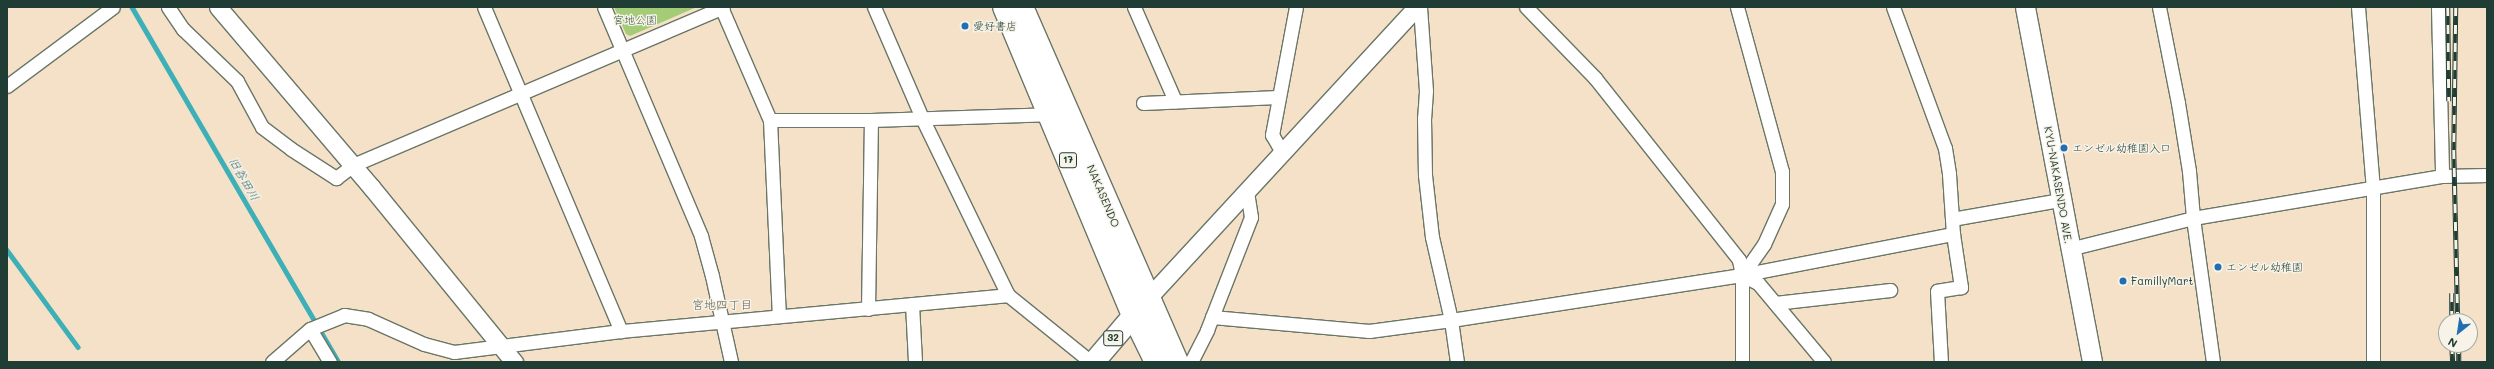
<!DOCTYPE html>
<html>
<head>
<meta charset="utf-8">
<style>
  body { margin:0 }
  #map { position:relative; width:2494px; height:369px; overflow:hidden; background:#f4e1c7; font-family:Mali,"Klee One",sans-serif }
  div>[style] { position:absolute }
  .green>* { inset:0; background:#a4cc77 }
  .stream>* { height:4.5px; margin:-2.25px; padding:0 2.25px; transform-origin:2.25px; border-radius:2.25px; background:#3dafb6 }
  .roads { filter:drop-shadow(1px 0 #6a7667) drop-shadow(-1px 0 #6a7667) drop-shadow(0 1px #6a7667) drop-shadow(0 -1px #6a7667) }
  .minor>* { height:13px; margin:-6.5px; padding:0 6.5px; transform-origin:6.5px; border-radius:6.5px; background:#fff }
  .tertiary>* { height:17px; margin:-8.5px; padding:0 8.5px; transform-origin:8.5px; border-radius:8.5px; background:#fff }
  .secondary>* { height:19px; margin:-9.5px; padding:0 9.5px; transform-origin:9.5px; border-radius:9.5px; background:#fff }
  .primary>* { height:21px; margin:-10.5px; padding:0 10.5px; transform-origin:10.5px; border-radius:10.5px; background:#fff }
  .trunk>* { height:22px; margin:-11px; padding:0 11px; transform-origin:11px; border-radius:11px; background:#fff }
  .rail>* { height:4.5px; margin-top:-2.25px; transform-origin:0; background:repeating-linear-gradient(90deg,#f7f3e8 0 9px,#1f3d34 0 18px); box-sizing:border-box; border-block:1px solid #1f3d34 }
  .dots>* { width:11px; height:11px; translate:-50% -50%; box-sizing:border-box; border:2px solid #f7f3e8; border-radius:50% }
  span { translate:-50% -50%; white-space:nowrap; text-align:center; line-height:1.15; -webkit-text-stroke:3px #f7f3e8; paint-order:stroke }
  .shield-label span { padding:1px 3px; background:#f7f3e8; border:1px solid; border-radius:3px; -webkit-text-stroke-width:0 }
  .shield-label { font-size:10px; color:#1f3d34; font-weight:700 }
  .park-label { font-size:11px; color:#3a5a41 }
  .poi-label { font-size:11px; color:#1f3d34 }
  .left { translate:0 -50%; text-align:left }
  .street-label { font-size:11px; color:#1f3d34 }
  .water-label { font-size:12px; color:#285f5b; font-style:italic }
  .neighbourhood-label { font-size:12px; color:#656251 }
  .frame { position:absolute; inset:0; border:8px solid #1f3d34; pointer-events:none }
  .north { position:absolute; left:2438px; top:313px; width:40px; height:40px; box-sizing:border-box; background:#f7f3e8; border:1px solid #a1aaa0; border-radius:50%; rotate:210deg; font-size:11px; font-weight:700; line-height:16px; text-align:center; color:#1f3d34 }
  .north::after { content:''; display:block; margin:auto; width:14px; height:18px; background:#1f6fb2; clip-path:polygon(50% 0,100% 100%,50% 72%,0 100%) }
</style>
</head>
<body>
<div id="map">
  <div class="green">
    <div style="clip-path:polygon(614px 7px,697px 7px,630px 36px,626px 34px)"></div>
  </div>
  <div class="stream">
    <div style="left:132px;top:7px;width:411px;rotate:59.8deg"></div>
    <div style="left:7px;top:250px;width:120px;rotate:53.8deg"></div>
  </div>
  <div class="roads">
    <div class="minor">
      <div style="left:168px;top:7px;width:27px;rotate:56deg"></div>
      <div style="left:183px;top:29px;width:75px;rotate:43.9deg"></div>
      <div style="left:237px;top:81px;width:52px;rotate:61.5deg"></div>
      <div style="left:262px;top:127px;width:36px;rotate:37deg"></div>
      <div style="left:291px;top:149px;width:54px;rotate:32.8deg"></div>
      <div style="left:336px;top:178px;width:21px;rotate:-37deg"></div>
      <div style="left:353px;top:165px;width:402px;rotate:-23.1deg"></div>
      <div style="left:484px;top:7px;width:352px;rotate:67.1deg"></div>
      <div style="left:604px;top:7px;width:249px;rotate:67deg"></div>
      <div style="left:701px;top:236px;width:41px;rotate:74.6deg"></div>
      <div style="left:712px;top:276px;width:88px;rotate:77.5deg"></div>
      <div style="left:721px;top:7px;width:123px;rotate:66.6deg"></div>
      <div style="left:770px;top:120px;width:195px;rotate:87.4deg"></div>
      <div style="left:874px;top:7px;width:121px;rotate:66.6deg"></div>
      <div style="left:922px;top:118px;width:197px;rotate:64.1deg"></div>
      <div style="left:1008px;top:295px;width:107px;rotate:38.9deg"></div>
      <div style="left:1134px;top:7px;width:103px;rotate:66.4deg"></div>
      <div style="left:1420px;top:7px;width:84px;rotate:85.9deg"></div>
      <div style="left:1426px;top:91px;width:27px;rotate:94deg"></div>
      <div style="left:1424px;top:118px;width:57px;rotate:89deg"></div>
      <div style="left:1425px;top:175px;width:62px;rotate:83.6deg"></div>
      <div style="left:1432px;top:237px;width:85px;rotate:77.1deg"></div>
      <div style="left:1451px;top:320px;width:42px;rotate:81.9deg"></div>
      <div style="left:1526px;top:7px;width:99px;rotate:45.8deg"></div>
      <div style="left:1595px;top:78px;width:232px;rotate:51.6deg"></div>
      <div style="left:1739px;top:260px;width:15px;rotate:79deg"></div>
      <div style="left:1742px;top:275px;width:87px;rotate:90deg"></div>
      <div style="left:1737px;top:7px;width:170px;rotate:74.7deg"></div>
      <div style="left:1782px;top:171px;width:33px;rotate:90deg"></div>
      <div style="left:1782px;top:204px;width:44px;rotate:114.2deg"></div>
      <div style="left:1764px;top:244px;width:38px;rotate:125deg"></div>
      <div style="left:1893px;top:7px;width:150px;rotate:69.8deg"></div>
      <div style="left:1945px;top:148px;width:26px;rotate:81deg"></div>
      <div style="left:1949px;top:174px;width:60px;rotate:86.2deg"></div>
      <div style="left:1953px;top:234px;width:54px;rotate:81.4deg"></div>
      <div style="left:1961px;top:287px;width:24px;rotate:171deg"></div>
      <div style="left:1937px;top:291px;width:71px;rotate:86.8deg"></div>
      <div style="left:2159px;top:7px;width:98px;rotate:78.8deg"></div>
      <div style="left:2178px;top:103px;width:69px;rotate:80.8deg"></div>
      <div style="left:2189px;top:171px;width:47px;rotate:85.1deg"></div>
      <div style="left:2193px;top:218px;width:145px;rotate:82.1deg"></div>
      <div style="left:2358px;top:7px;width:184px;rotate:85.3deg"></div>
      <div style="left:2373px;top:190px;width:172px;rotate:90deg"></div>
      <div style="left:2438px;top:7px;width:169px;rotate:88.6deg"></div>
      <div style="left:7px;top:86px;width:132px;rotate:-36.7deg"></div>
      <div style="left:1143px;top:103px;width:135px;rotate:-2.5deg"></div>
      <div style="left:770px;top:120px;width:101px"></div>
      <div style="left:871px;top:120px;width:177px;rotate:-1.9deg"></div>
      <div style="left:1282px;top:152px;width:20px;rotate:-120deg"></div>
      <div style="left:1272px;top:135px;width:130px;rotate:-79.4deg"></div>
      <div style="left:1952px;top:219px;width:110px;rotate:-10deg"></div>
      <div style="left:2069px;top:249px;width:128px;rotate:-14deg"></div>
      <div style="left:2193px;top:218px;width:253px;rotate:-9.6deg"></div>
      <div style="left:2442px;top:176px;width:45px;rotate:-1.3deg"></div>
      <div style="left:1742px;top:275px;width:18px;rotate:27deg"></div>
      <div style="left:1758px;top:283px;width:103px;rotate:50.1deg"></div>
      <div style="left:1775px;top:303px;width:116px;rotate:-6.4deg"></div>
      <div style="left:912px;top:304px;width:58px;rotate:87deg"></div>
      <div style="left:868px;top:309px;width:189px;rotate:-89.1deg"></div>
      <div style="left:1212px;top:317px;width:158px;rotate:5.1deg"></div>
      <div style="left:1369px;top:331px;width:83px;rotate:-7.6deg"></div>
      <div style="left:1451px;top:320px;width:294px;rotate:-8.8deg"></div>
      <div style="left:1742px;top:275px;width:215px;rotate:-11deg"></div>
      <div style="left:310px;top:329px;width:39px;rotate:59deg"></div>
      <div style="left:272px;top:362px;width:50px;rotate:-41deg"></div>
      <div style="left:310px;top:329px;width:37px;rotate:-22deg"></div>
      <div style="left:344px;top:315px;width:24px;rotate:9deg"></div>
      <div style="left:368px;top:319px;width:61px;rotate:24.1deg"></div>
      <div style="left:424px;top:344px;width:31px;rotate:15deg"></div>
      <div style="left:454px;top:352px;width:168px;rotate:-7.2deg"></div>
      <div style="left:621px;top:331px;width:389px;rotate:-5.3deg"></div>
      <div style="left:1191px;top:362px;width:36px;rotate:-63deg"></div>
      <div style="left:1207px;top:330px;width:121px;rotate:-68.7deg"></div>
      <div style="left:1251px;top:217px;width:26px;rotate:-99deg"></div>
    </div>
    <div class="tertiary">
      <div style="left:218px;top:7px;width:238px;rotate:49.6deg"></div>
      <div style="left:372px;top:188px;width:225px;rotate:50.8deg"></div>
      <div style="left:1147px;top:299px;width:397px;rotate:-47.3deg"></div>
    </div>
    <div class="secondary">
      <div style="left:2025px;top:7px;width:361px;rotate:79.3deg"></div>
    </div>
    <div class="primary">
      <div style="left:1093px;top:362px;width:79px;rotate:-49.6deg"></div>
    </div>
    <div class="trunk">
      <div style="left:1004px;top:7px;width:332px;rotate:67.3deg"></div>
      <div style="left:1132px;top:313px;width:55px;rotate:63.9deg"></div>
      <div style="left:1022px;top:7px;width:387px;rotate:66.4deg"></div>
    </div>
  </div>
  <div class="rail">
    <div style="left:2448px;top:7px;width:94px;rotate:89.4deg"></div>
    <div style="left:2456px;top:7px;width:143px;rotate:90.8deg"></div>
    <div style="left:2454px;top:150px;width:171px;rotate:88.7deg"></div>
    <div style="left:2452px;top:293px;width:28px;rotate:90deg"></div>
    <div style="left:2452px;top:345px;width:17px;rotate:87deg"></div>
    <div style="left:2459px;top:345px;width:17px;rotate:90deg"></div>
  </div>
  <div class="dots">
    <div style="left:965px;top:26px;background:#1f6fb2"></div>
    <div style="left:2064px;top:148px;background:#1f6fb2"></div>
    <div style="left:2218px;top:267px;background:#1f6fb2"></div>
    <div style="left:2123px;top:281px;background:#1f6fb2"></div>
  </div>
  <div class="shield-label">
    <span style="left:1068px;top:160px">17</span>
    <span style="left:1113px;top:338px">32</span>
  </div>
  <div class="park-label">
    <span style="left:635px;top:20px">宮地公園</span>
  </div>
  <div class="poi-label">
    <span class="left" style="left:973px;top:26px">愛好書店</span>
    <span class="left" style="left:2072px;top:148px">エンゼル幼稚園入口</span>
    <span class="left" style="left:2226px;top:267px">エンゼル幼稚園</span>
    <span class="left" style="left:2131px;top:281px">FamillyMart</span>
  </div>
  <div class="street-label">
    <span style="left:2058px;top:185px;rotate:80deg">KYU-NAKASENDO AVE.</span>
    <span style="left:1103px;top:196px;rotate:67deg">NAKASENDO</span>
  </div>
  <div class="water-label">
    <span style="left:244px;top:179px;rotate:60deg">旧谷田川</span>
  </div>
  <div class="neighbourhood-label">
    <span style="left:722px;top:305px">宮地四丁目</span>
  </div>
  <div class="frame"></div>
  <div class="north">N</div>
</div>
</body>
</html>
